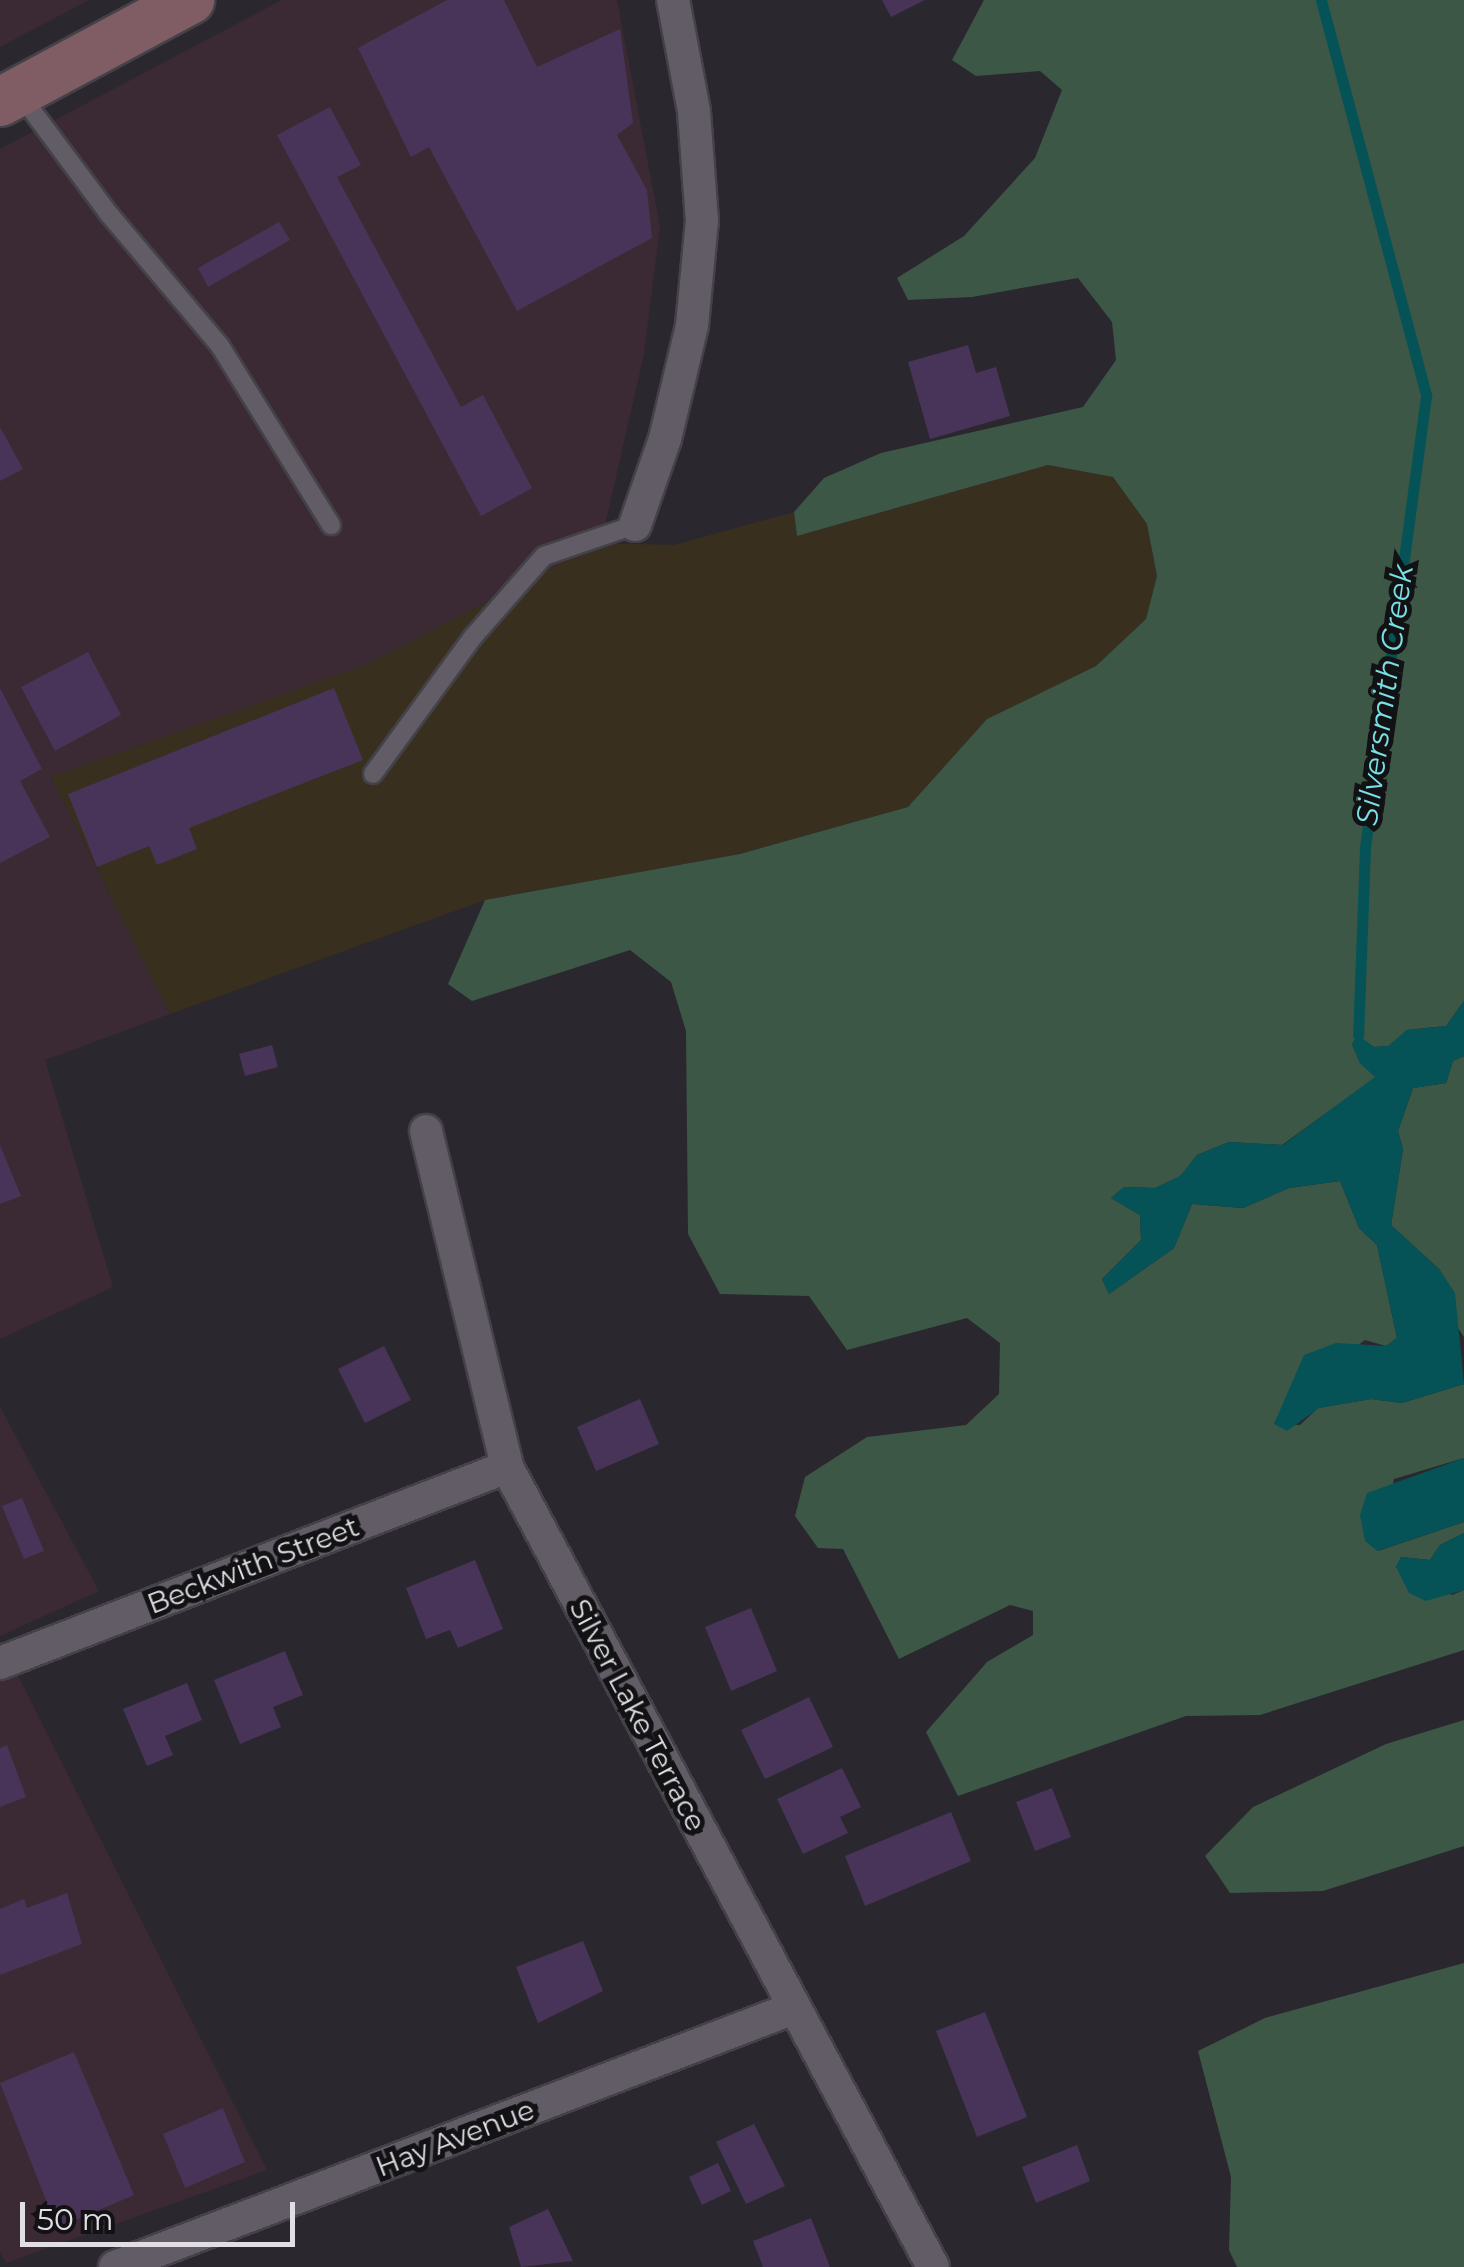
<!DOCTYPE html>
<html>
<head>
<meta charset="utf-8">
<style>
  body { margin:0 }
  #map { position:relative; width:1464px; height:2267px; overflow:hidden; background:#2b272f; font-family:Montserrat,sans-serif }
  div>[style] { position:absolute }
  .commercial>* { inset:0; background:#3b2a34 }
  .industrial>* { inset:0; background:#382f1f }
  .green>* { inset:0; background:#3c5746 }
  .water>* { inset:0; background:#065357 }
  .stream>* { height:11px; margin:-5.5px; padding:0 5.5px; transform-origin:5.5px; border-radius:5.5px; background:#065357 }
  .building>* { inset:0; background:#483458 }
  .roads { filter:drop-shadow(2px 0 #444248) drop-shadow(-2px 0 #444248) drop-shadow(0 2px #444248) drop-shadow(0 -2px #444248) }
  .service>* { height:18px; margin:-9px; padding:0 9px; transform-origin:9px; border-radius:9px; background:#615c65 }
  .minor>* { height:32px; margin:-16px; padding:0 16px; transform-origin:16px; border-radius:16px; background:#615c65 }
  .secondary>* { height:48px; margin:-24px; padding:0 24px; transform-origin:24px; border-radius:24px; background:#805c64 }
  span { translate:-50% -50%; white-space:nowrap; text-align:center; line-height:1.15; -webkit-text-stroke:10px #121114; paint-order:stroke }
  .street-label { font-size:28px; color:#e1dfe4 }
  .water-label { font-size:30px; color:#79e0e6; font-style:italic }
  .scale { position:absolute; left:20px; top:2202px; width:275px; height:45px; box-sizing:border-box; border:5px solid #e1dfe4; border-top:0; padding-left:12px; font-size:30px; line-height:35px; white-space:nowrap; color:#e1dfe4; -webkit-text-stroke:8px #121114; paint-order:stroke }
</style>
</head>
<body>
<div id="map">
  <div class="commercial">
    <div style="clip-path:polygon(0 0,89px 0,0 47px)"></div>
    <div style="clip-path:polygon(282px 0,617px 0,660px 227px,644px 354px,601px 543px,365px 665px,51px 777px,170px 1014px,45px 1060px,113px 1287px,0 1339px,0 149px)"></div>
    <div style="clip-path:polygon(0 1407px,99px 1591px,0 1636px)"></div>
    <div style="clip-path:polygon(0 1640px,267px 2170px,6px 2263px,0 2252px)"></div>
  </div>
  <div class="industrial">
    <div style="clip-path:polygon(1048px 465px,1113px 477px,1147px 524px,1157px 576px,1146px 619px,1096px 666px,987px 719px,908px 807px,740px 854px,485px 900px,170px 1014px,51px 777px,365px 665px,601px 543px,674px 545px,794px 512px,797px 536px)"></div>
  </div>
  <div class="green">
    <div style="clip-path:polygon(984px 0,1464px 0,1464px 1001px,1446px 1026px,1407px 1030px,1389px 1046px,1374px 1047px,1358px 1036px,1352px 1044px,1360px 1063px,1376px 1077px,1282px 1145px,1229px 1142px,1197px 1155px,1181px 1176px,1155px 1188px,1124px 1187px,1111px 1198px,1140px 1215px,1141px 1240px,1102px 1279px,1109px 1294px,1174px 1248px,1192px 1204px,1243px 1208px,1289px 1188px,1340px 1181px,1359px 1228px,1377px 1245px,1397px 1338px,1386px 1346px,1365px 1340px,1288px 1396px,1274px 1424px,1300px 1425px,1318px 1408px,1371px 1399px,1402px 1403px,1464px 1384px,1464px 1458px,1394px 1479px,1378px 1551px,1464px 1522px,1464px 1533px,1440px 1545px,1430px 1560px,1401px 1557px,1396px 1567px,1452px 1595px,1464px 1590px,1464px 1650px,1260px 1715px,1186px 1716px,958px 1796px,926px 1732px,987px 1662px,1033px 1635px,1033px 1611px,1010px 1605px,899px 1659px,843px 1549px,818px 1548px,795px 1516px,805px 1477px,867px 1437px,966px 1425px,999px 1394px,1000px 1343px,967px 1318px,847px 1350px,809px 1296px,720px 1294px,688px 1234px,686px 1031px,671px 982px,630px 950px,472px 1001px,448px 984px,485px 900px,740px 854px,908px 807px,987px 719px,1096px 666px,1146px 619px,1157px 576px,1147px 524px,1113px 477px,1048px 465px,797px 536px,794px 512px,824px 478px,881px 453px,1083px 407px,1116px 360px,1112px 322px,1078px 278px,972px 297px,908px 300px,897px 278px,964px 236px,1035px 158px,1062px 90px,1040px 71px,976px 76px,952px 60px)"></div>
    <div style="clip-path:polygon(1464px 1056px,1464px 1337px,1453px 1321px,1454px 1293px,1439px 1269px,1391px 1225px,1403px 1149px,1398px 1131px,1413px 1088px,1446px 1083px,1453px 1061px)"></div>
    <div style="clip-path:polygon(1464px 1720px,1464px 1846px,1323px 1891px,1230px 1893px,1205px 1856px,1253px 1807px,1386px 1744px)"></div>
    <div style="clip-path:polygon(1464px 1963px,1464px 2267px,1237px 2267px,1229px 2250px,1231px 2177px,1198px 2051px,1265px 2018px)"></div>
  </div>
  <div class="water">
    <div style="clip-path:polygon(1464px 1001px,1464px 1056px,1453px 1061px,1446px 1083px,1413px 1088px,1398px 1131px,1403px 1149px,1391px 1225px,1439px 1269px,1455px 1293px,1464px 1384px,1402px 1403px,1371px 1399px,1319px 1408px,1287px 1431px,1274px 1424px,1304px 1355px,1336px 1343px,1386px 1346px,1397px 1338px,1377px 1245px,1359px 1228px,1340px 1181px,1289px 1188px,1243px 1208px,1192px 1204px,1174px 1248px,1109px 1294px,1102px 1279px,1141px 1240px,1140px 1215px,1111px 1198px,1124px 1187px,1155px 1188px,1180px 1176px,1197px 1155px,1229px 1142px,1283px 1145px,1375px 1077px,1360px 1063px,1352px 1044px,1358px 1035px,1374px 1047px,1388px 1046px,1407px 1030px,1446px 1026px)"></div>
    <div style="clip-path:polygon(1464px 1458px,1464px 1522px,1377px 1551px,1365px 1541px,1360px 1515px,1367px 1493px)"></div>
    <div style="clip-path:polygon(1464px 1533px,1464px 1590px,1426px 1601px,1409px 1593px,1396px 1567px,1401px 1557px,1430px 1560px,1440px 1545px)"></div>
  </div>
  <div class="stream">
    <div style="left:1321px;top:0;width:410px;rotate:75.1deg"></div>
    <div style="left:1426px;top:396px;width:456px;rotate:97.7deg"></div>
    <div style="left:1365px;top:848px;width:187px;rotate:92.1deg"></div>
  </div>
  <div class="building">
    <div style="clip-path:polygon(447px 0,504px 0,537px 67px,620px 29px,633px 123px,617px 135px,647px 190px,652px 238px,517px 311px,429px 147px,411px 157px,358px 48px)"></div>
    <div style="clip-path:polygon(882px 0,925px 0,891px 17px)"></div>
    <div style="clip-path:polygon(330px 107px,361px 165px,337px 177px,461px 407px,483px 395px,532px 488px,481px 516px,277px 135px)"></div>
    <div style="clip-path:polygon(279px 222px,290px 240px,208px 287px,198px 268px)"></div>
    <div style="clip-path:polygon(968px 345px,976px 373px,996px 367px,1010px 416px,930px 439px,908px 362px)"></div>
    <div style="clip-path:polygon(0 427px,23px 469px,0 481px)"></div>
    <div style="clip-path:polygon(88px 652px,121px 715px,55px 751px,21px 687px)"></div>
    <div style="clip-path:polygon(0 688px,42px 769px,20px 781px,50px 837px,0 863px)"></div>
    <div style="clip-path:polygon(334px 688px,363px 760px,189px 828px,197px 849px,157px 865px,149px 846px,97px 867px,68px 794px)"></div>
    <div style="clip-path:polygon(272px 1045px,278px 1067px,245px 1076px,239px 1054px)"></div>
    <div style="clip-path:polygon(0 1145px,21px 1196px,0 1204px)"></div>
    <div style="clip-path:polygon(384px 1346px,411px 1400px,365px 1423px,338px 1369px)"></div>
    <div style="clip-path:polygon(640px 1399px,659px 1444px,596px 1471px,577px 1427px)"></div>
    <div style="clip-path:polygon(22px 1498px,44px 1551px,24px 1559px,2px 1506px)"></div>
    <div style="clip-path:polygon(475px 1560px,503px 1629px,458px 1648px,450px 1630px,426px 1639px,406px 1588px)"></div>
    <div style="clip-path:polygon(751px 1608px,777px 1671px,731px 1691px,705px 1627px)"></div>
    <div style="clip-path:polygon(285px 1651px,303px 1695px,273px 1707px,281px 1727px,240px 1744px,214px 1680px)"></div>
    <div style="clip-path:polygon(187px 1683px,202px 1720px,165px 1736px,173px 1755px,147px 1766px,123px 1709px)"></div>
    <div style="clip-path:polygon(809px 1697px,833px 1747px,765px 1779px,741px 1730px)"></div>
    <div style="clip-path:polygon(7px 1745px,26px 1797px,0 1807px,0 1748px)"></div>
    <div style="clip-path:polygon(842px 1768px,861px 1807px,840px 1817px,848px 1833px,803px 1854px,777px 1799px)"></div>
    <div style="clip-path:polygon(1052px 1788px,1071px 1837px,1035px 1851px,1016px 1802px)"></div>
    <div style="clip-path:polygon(951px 1812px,971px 1861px,865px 1906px,845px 1856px)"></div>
    <div style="clip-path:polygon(67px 1893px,82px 1944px,0 1975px,0 1909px,24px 1899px,27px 1908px)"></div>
    <div style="clip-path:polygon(583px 1941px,603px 1991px,538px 2023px,516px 1967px)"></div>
    <div style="clip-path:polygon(985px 2012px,1027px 2117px,977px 2137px,936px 2031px)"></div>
    <div style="clip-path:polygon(74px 2052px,134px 2195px,57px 2228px,0 2083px)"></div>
    <div style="clip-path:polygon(223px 2108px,245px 2162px,185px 2188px,163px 2134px)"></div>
    <div style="clip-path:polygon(754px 2124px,785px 2186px,746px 2204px,716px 2142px)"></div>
    <div style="clip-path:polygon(1077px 2145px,1090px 2181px,1036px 2203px,1022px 2167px)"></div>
    <div style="clip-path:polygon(718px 2163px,731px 2191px,702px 2205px,689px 2177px)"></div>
    <div style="clip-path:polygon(548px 2209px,573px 2261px,521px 2267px,509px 2227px)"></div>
    <div style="clip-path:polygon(811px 2218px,830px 2267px,763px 2267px,753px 2241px)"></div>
  </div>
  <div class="roads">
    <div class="service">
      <div style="left:19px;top:93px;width:151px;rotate:53.4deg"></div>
      <div style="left:109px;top:214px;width:172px;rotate:49.9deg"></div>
      <div style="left:220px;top:346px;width:211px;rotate:58.2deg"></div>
      <div style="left:373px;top:774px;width:170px;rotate:-53.9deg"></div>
      <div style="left:473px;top:637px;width:108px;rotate:-48.8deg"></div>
      <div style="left:544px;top:556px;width:96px;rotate:-18.8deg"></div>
    </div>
    <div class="minor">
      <div style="left:635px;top:525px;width:91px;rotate:-70.8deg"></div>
      <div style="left:665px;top:439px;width:116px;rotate:-76.6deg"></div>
      <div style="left:692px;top:326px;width:105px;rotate:-84.6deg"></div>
      <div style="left:702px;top:221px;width:110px;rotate:-94.2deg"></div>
      <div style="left:694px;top:111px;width:113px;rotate:-100.7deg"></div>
      <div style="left:426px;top:1131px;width:346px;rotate:76.4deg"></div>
      <div style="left:507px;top:1467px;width:906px;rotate:61.96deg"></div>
      <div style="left:0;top:1663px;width:544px;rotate:-21.14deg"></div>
      <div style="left:115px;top:2267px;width:727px;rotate:-20.88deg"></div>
    </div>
    <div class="secondary">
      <div style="left:0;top:102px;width:216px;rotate:-28.2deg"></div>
    </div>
  </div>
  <div class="street-label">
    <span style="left:253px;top:1565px;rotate:-21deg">Beckwith Street</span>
    <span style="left:638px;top:1715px;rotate:62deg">Silver Lake Terrace</span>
    <span style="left:455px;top:2138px;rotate:-21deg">Hay Avenue</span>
  </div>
  <div class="water-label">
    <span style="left:1385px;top:695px;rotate:-82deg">Silversmith Creek</span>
  </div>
  <div class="scale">50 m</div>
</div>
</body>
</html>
